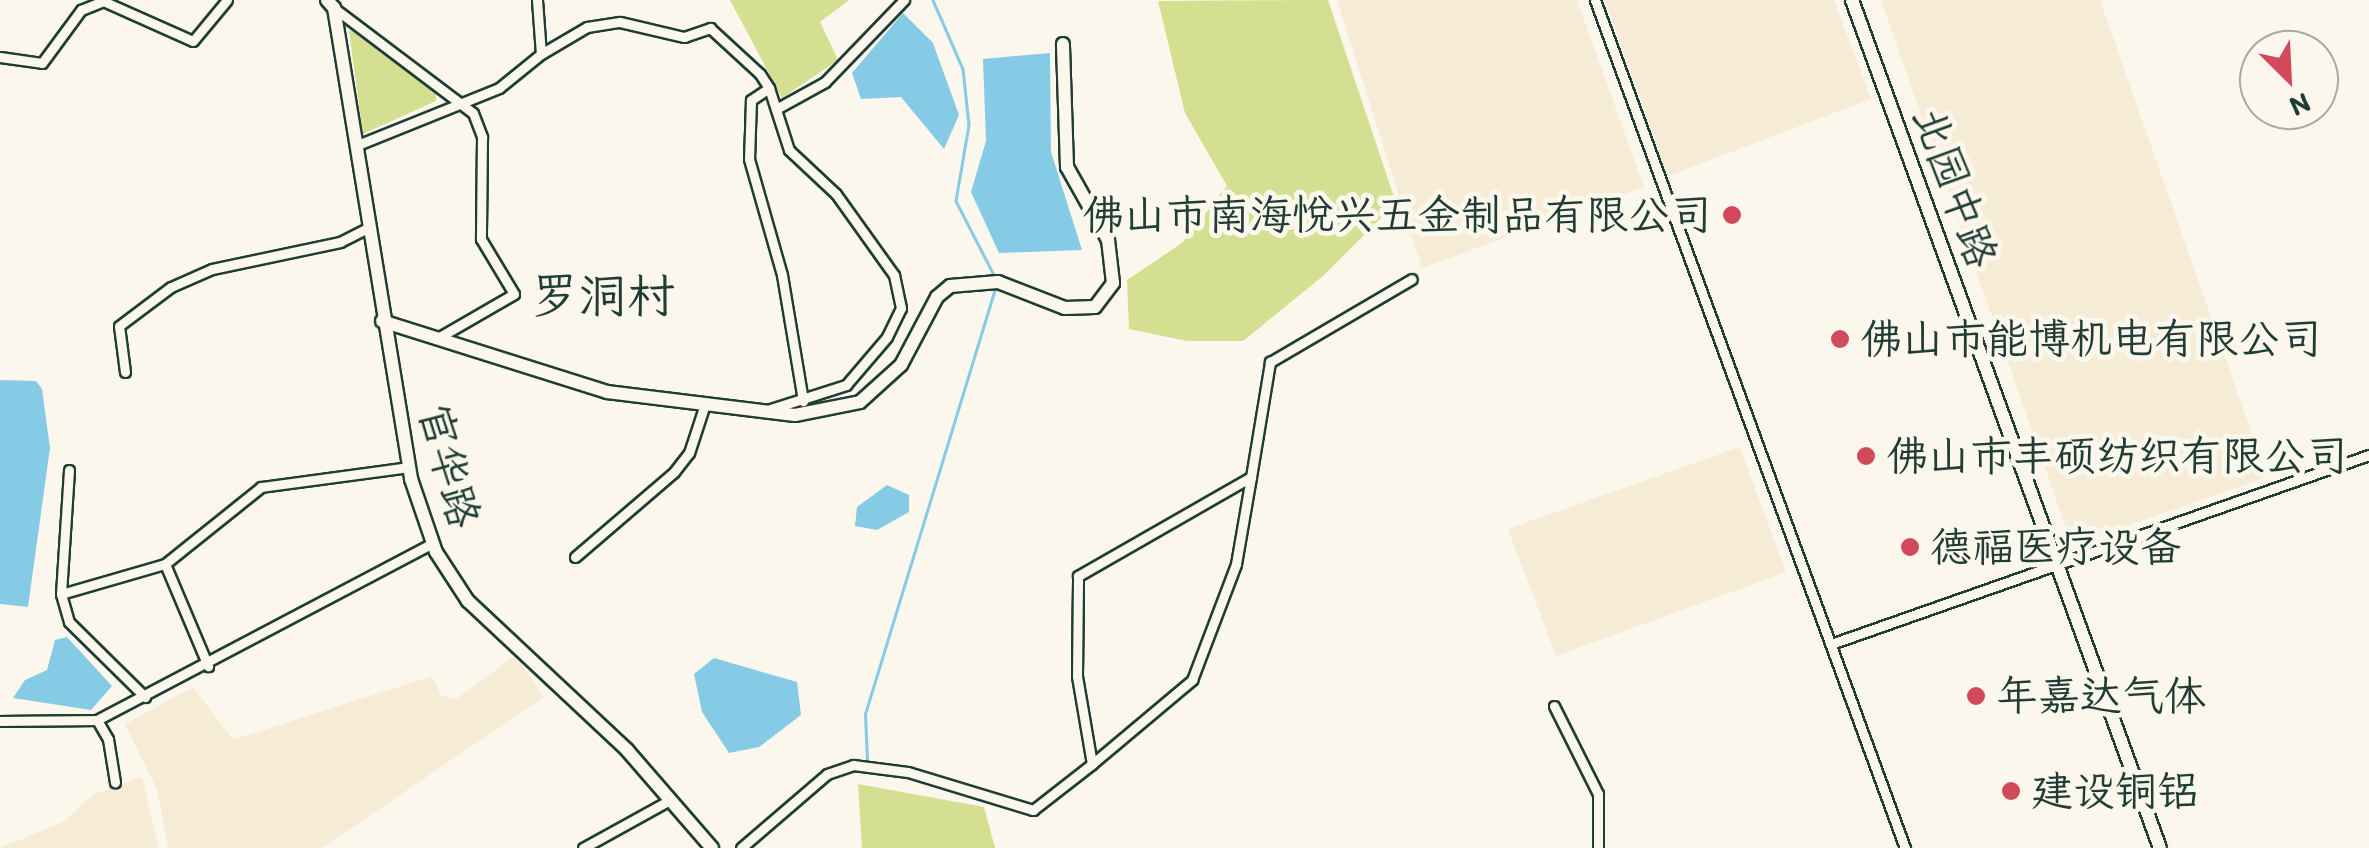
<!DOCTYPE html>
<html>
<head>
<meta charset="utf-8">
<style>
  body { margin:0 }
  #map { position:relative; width:2369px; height:848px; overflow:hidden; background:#fbf7ec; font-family:Itim,"LXGW WenKai TC",sans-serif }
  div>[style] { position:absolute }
  .built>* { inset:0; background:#f6ebd5 }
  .green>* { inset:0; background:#d4df92 }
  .water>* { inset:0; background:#85cbe6 }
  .stream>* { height:2.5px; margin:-1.25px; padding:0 1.25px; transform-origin:1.25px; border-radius:1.25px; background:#85cbe6 }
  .roads { filter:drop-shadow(2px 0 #1f3d34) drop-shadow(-2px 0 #1f3d34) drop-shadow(0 2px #1f3d34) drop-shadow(0 -2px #1f3d34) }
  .street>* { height:9px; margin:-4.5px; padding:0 4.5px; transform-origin:4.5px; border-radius:4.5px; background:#fbf7ec }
  .secondary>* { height:12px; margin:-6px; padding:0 6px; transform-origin:6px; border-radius:6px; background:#fbf7ec }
  .dots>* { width:28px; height:28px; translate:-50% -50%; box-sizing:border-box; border:5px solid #fbf7ec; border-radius:50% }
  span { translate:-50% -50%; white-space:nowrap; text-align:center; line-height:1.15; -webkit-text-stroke:10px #fbf7ec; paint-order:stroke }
  .street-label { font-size:42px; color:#1f3d34 }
  .poi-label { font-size:42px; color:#1f3d34 }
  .right { translate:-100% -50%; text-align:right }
  .left { translate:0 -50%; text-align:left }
  .quarter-label { font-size:48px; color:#1f3d34 }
  .north { position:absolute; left:2239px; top:30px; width:100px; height:100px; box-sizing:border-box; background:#fbf7ec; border:2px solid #a3ada2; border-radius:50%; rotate:156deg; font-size:28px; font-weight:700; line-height:40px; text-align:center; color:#1f3d34 }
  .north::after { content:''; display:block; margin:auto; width:35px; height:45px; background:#d1495b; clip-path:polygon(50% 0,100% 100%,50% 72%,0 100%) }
</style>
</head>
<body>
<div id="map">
  <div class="built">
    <div style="clip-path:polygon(1337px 0,1577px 0,1644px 187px,1422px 268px)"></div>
    <div style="clip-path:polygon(1605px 0,1834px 0,1871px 99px,1668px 176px)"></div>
    <div style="clip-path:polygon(1881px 0,2100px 0,2267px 477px,2072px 545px)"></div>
    <div style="clip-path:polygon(1740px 447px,1786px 572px,1556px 656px,1508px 529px)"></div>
    <div style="clip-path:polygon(516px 655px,544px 697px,322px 848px,168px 848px,157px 789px,125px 724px,193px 687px,233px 740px,432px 676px,441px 695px,456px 699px)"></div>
    <div style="clip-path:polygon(142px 777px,159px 848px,0 848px,63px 822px,93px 794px)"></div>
  </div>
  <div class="green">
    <div style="clip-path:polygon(730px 0,849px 0,820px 22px,838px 60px,782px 98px)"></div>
    <div style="clip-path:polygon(1328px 0,1396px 203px,1323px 276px,1243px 341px,1187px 341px,1129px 329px,1127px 280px,1182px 243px,1227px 186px,1185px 113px,1158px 1px)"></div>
    <div style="clip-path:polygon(355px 29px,436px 91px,436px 101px,363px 134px,349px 31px)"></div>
    <div style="clip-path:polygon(858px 784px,984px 807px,995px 848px,862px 848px)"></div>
  </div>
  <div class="water">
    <div style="clip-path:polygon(903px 13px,933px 43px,959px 115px,944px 149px,901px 97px,861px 99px,852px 73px)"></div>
    <div style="clip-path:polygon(1050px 53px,1051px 152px,1082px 250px,999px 253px,971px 192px,986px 141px,983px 59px)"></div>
    <div style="clip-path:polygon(0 380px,36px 381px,42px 389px,50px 448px,28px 607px,0 604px)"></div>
    <div style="clip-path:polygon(887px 485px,909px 495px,909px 512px,877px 530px,855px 526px,857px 507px)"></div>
    <div style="clip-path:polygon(67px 637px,112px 686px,91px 710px,13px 698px,25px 680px,47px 670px,55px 640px)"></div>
    <div style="clip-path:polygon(714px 658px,797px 682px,801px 715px,759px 747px,729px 753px,702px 712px,694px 674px)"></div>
  </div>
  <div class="stream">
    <div style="left:933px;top:0;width:75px;rotate:66.5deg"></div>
    <div style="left:963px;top:69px;width:56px;rotate:83.9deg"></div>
    <div style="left:969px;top:125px;width:77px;rotate:99.7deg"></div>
    <div style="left:956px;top:201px;width:83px;rotate:62.8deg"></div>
    <div style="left:867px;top:760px;width:46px;rotate:-92.5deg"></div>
    <div style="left:865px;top:714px;width:445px;rotate:-73deg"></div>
  </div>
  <div class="roads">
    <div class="street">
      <div style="left:537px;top:0;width:54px;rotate:85.8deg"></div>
      <div style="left:541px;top:54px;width:53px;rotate:-30.4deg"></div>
      <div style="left:587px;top:27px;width:33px;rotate:-9deg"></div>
      <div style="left:620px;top:22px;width:66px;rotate:13.2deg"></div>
      <div style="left:684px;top:37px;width:28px;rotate:-19deg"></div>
      <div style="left:710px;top:28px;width:68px;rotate:42.6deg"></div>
      <div style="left:760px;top:74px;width:17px;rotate:57deg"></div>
      <div style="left:769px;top:88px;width:22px;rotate:146deg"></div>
      <div style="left:751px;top:100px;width:59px;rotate:91.9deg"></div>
      <div style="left:749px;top:159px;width:121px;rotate:74.1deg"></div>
      <div style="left:782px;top:275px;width:128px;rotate:80.5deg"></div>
      <div style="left:1595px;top:0;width:903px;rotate:69.92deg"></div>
      <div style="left:334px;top:8px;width:174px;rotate:37.1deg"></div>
      <div style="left:473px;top:113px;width:26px;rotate:69deg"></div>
      <div style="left:482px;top:137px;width:102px;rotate:90.6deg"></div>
      <div style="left:481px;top:239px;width:64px;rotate:59deg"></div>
      <div style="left:514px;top:294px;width:90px;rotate:150deg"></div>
      <div style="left:0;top:57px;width:42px;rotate:8.1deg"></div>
      <div style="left:42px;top:63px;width:66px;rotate:-53.7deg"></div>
      <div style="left:81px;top:10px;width:24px;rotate:-22deg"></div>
      <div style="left:103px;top:1px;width:98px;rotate:24deg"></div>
      <div style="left:193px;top:41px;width:53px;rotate:-50.3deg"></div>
      <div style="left:769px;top:88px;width:65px;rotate:72.1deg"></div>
      <div style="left:789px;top:150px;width:64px;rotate:43.1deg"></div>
      <div style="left:836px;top:194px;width:100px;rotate:54.4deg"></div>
      <div style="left:894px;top:275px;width:34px;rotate:78deg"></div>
      <div style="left:901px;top:308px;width:32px;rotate:116deg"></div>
      <div style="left:887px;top:337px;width:63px;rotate:130.5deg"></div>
      <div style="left:846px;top:385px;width:79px;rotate:162.3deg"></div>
      <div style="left:776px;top:109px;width:56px;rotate:-28.9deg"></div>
      <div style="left:825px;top:82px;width:114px;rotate:-46.1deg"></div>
      <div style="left:355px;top:146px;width:155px;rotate:-21.9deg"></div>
      <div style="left:499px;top:88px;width:54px;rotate:-39deg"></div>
      <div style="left:125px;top:372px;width:46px;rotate:-97.4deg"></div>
      <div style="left:119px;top:326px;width:65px;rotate:-36.9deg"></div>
      <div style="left:171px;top:287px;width:45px;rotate:-23.7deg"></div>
      <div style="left:212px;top:269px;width:131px;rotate:-11.9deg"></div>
      <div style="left:340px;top:242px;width:31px;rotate:-27deg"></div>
      <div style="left:69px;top:470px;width:124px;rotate:93.7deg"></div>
      <div style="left:61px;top:594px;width:29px;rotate:74deg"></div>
      <div style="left:69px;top:622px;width:107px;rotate:44.6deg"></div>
      <div style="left:575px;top:557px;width:130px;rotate:-40.6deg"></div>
      <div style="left:674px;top:472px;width:24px;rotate:-52deg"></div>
      <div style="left:689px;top:453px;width:48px;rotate:-71.9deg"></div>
      <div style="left:165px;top:564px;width:111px;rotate:67.1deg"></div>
      <div style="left:61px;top:594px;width:108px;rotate:-16.1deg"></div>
      <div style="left:165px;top:564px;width:123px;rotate:-38.7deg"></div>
      <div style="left:261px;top:487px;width:149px;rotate:-7.7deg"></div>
      <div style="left:1831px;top:644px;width:570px;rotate:-19.36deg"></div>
      <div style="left:1554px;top:706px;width:98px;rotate:63.4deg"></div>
      <div style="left:1598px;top:794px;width:54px;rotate:90deg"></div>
      <div style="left:97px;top:720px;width:22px;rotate:60deg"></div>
      <div style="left:108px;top:739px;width:44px;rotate:80.8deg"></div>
      <div style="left:0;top:721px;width:97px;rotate:-0.6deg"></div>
      <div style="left:97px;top:720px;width:380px;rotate:-27.8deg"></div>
      <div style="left:1092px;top:764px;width:131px;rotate:-40deg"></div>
      <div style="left:1192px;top:680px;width:124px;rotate:-69.2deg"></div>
      <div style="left:1236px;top:564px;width:88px;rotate:-80.2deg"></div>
      <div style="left:583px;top:848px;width:99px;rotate:-28.9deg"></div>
      <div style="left:741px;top:848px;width:113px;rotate:-40.7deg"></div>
      <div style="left:827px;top:774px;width:28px;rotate:-19deg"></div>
      <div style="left:853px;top:765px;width:55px;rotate:7.3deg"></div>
      <div style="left:908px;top:772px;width:131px;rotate:16.9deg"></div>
      <div style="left:1033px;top:810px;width:75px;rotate:-37.9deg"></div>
      <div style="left:1092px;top:764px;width:89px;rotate:-99.7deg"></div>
      <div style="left:1077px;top:676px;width:100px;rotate:-89.4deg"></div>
      <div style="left:1078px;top:576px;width:199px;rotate:-29.8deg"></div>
      <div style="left:1251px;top:477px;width:117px;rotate:-80.6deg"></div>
      <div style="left:1270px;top:362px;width:164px;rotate:-30.3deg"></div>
    </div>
    <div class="secondary">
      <div style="left:327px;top:0;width:11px;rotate:49deg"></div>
      <div style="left:334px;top:8px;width:477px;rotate:80.7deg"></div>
      <div style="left:411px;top:479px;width:77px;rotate:71.1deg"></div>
      <div style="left:436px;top:552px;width:59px;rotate:56.9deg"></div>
      <div style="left:468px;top:601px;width:218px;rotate:43.1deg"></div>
      <div style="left:627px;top:750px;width:130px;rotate:49.1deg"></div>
      <div style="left:1852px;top:0;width:902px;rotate:70.04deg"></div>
      <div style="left:382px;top:321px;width:236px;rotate:17.5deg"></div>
      <div style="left:607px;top:392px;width:189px;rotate:7deg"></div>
      <div style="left:795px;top:415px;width:66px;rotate:-11.3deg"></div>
      <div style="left:860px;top:402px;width:55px;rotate:-42.1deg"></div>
      <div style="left:901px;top:365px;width:77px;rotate:-62.1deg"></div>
      <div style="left:937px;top:297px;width:17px;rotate:-40deg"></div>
      <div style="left:950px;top:286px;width:48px;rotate:-4.8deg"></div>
      <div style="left:998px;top:282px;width:72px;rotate:21.2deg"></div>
      <div style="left:1065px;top:308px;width:30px;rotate:-2deg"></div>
      <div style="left:1095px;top:307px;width:30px;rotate:-53deg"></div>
      <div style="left:1113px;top:283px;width:43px;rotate:-96.6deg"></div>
      <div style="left:1108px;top:240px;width:84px;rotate:-119.3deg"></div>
      <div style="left:1067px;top:167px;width:123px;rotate:-91.9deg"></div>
    </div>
  </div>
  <div class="dots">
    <div style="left:1732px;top:215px;background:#d1495b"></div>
    <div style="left:1840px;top:339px;background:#d1495b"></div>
    <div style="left:1866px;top:456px;background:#d1495b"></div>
    <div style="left:1910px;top:547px;background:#d1495b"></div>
    <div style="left:1976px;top:696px;background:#d1495b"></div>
    <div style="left:2011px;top:791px;background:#d1495b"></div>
  </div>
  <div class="street-label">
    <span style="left:1955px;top:187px;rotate:70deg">北园中路</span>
    <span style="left:449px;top:466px;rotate:75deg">官华路</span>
  </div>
  <div class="poi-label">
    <span class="right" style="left:1712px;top:215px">佛山市南海悦兴五金制品有限公司</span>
    <span class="left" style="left:1860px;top:339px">佛山市能博机电有限公司</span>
    <span class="left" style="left:1886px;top:456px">佛山市丰硕纺织有限公司</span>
    <span class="left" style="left:1930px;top:547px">德福医疗设备</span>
    <span class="left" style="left:1996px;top:696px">年嘉达气体</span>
    <span class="left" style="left:2031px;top:791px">建设铜铝</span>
  </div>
  <div class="quarter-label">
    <span style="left:603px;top:296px">罗洞村</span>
  </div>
  <div class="north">N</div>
</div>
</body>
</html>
